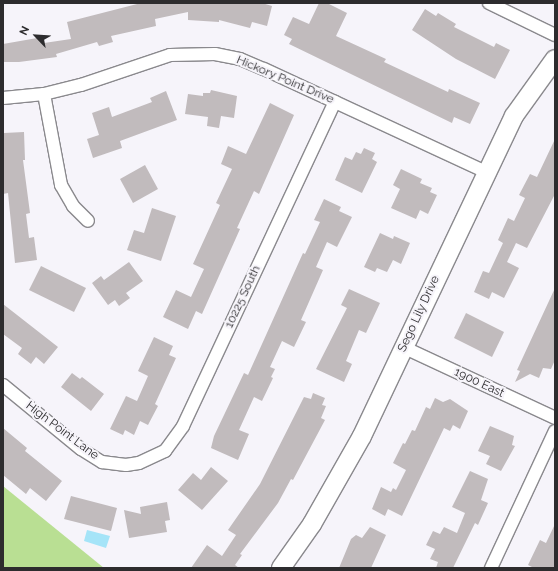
<!DOCTYPE html>
<html>
<head>
<meta charset="utf-8">
<style>
  body { margin:0 }
  #map { position:relative; width:558px; height:571px; overflow:hidden; background:#f6f4fa; font-family:Raleway,sans-serif }
  div>[style] { position:absolute }
  .green>* { inset:0; background:#b9df93 }
  .water>* { inset:0; background:#a5e4f8 }
  .building>* { inset:0; background:#c1bbbd }
  .roads { filter:drop-shadow(1px 0 #8a898d) drop-shadow(-1px 0 #8a898d) drop-shadow(0 1px #8a898d) drop-shadow(0 -1px #8a898d) }
  .street>* { height:12px; margin:-6px; padding:0 6px; transform-origin:6px; border-radius:6px; background:#fff }
  .secondary>* { height:18px; margin:-9px; padding:0 9px; transform-origin:9px; border-radius:9px; background:#fff }
  span { translate:-50% -50%; white-space:nowrap; text-align:center; line-height:1.15; -webkit-text-stroke:4px #f6f4fa; paint-order:stroke }
  .street-label { font-size:12px; color:#2d2c2e }
  .frame { position:absolute; inset:0; border:4px solid #2d2c2e; pointer-events:none }
  .north { position:absolute; left:16px; top:16px; width:40px; height:40px; -webkit-text-stroke:3px #f6f4fa; paint-order:stroke; rotate:295deg; font-size:11px; font-weight:700; line-height:16px; text-align:center; color:#2d2c2e }
  .north::after { content:''; display:block; margin:auto; width:14px; height:18px; background:#2d2c2e; clip-path:polygon(50% 0,100% 100%,50% 72%,0 100%) }
</style>
</head>
<body>
<div id="map">
  <div class="green">
    <div style="clip-path:polygon(3px 486px,104px 568px,3px 568px)"></div>
  </div>
  <div class="water">
    <div style="clip-path:polygon(87px 530px,110px 536px,106px 548px,84px 541px)"></div>
  </div>
  <div class="building">
    <div style="clip-path:polygon(141px 3px,262px 3px,272px 6px,267px 26px,252px 22px,250px 28px,219px 20px,219px 22px,188px 20px,188px 12px,155px 19px,156px 26px,111px 36px,113px 42px,99px 46px,97px 42px,56px 54px,57px 57px,19px 62px,3px 62px,3px 44px,43px 37px,44px 43px,71px 39px,67px 22px)"></div>
    <div style="clip-path:polygon(319px 3px,327px 3px,347px 13px,336px 36px,386px 59px,384px 62px,448px 92px,449px 89px,480px 103px,470px 124px,454px 117px,452px 123px,289px 44px,292px 39px,284px 35px,293px 17px,309px 24px)"></div>
    <div style="clip-path:polygon(425px 9px,436px 16px,438px 13px,456px 24px,454px 27px,494px 47px,496px 43px,510px 50px,495px 79px,456px 59px,412px 30px)"></div>
    <div style="clip-path:polygon(211px 90px,237px 96px,234px 118px,221px 116px,219px 128px,207px 126px,208px 117px,185px 114px,188px 94px,203px 96px,203px 93px,210px 93px)"></div>
    <div style="clip-path:polygon(166px 91px,177px 120px,120px 141px,122px 148px,93px 158px,87px 139px,99px 135px,92px 113px,109px 107px,112px 117px,152px 102px,150px 98px)"></div>
    <div style="clip-path:polygon(270px 103px,294px 115px,259px 194px,254px 191px,237px 228px,240px 229px,202px 314px,196px 311px,188px 329px,163px 317px,176px 290px,191px 297px,204px 269px,193px 264px,220px 205px,216px 203px,232px 169px,221px 164px,228px 146px,246px 154px)"></div>
    <div style="clip-path:polygon(24px 132px,25px 160px,23px 160px,30px 213px,26px 214px,29px 238px,34px 237px,37px 260px,15px 263px,8px 193px,3px 194px,3px 143px,4px 133px)"></div>
    <div style="clip-path:polygon(555px 139px,555px 194px,527px 248px,516px 243px,507px 262px,519px 268px,504px 298px,492px 292px,489px 299px,474px 292px,483px 271px,489px 273px,503px 243px,498px 240px,508px 218px,514px 221px,525px 198px,519px 195px,530px 174px,537px 177px)"></div>
    <div style="clip-path:polygon(364px 148px,375px 153px,372px 159px,377px 162px,362px 193px,335px 180px,345px 157px,352px 160px,356px 152px,361px 154px)"></div>
    <div style="clip-path:polygon(145px 165px,158px 189px,133px 203px,120px 179px)"></div>
    <div style="clip-path:polygon(401px 169px,422px 179px,420px 183px,432px 188px,430px 192px,437px 195px,428px 214px,420px 210px,416px 219px,391px 208px,400px 189px,393px 185px)"></div>
    <div style="clip-path:polygon(324px 199px,341px 207px,339px 211px,352px 217px,337px 247px,327px 242px,316px 267px,323px 270px,301px 320px,306px 322px,294px 347px,282px 341px,270px 367px,275px 369px,271px 377px,273px 378px,262px 401px,254px 397px,239px 430px,249px 434px,238px 460px,211px 448px,214px 436px,244px 373px,248px 375px,303px 253px,305px 254px,320px 222px,314px 220px)"></div>
    <div style="clip-path:polygon(152px 208px,176px 216px,161px 261px,127px 250px,134px 230px,144px 233px)"></div>
    <div style="clip-path:polygon(380px 233px,393px 239px,394px 236px,410px 243px,401px 264px,393px 260px,387px 272px,377px 268px,375px 272px,364px 267px)"></div>
    <div style="clip-path:polygon(129px 262px,143px 281px,126px 293px,130px 298px,119px 306px,115px 300px,108px 305px,92px 283px,101px 276px,104px 280px)"></div>
    <div style="clip-path:polygon(41px 266px,86px 288px,74px 312px,29px 290px)"></div>
    <div style="clip-path:polygon(555px 288px,555px 360px,551px 369px,543px 368px,539px 378px,530px 374px,515px 382px,520px 371px,517px 370px)"></div>
    <div style="clip-path:polygon(349px 289px,380px 303px,366px 333px,359px 330px,346px 361px,352px 364px,344px 382px,316px 369px,347px 308px,341px 305px)"></div>
    <div style="clip-path:polygon(3px 304px,58px 347px,44px 364px,36px 357px,31px 364px,18px 354px,22px 348px,3px 334px)"></div>
    <div style="clip-path:polygon(466px 313px,504px 332px,492px 357px,454px 338px)"></div>
    <div style="clip-path:polygon(154px 337px,173px 346px,169px 355px,176px 358px,155px 404px,158px 406px,148px 425px,140px 421px,134px 435px,125px 430px,123px 435px,110px 429px,126px 396px,137px 401px,148px 376px,138px 371px)"></div>
    <div style="clip-path:polygon(72px 373px,80px 379px,82px 377px,104px 394px,91px 411px,61px 387px)"></div>
    <div style="clip-path:polygon(313px 393px,325px 398px,322px 405px,326px 406px,321px 418px,325px 420px,293px 480px,291px 479px,278px 503px,240px 554px,242px 555px,235px 565px,239px 568px,191px 568px,207px 545px,222px 556px,236px 535px,228px 530px,260px 484px,304px 397px,311px 399px)"></div>
    <div style="clip-path:polygon(435px 398px,443px 402px,450px 399px,468px 411px,460px 429px,453px 425px,450px 431px,444px 428px,402px 516px,388px 509px,385px 516px,372px 509px,381px 487px,391px 492px,393px 488px,396px 490px,406px 470px,393px 463px,403px 443px,405px 444px,412px 430px,415px 431px,426px 407px,430px 409px)"></div>
    <div style="clip-path:polygon(490px 426px,514px 436px,512px 445px,515px 446px,501px 471px,486px 464px,490px 456px,478px 451px)"></div>
    <div style="clip-path:polygon(3px 428px,27px 448px,25px 451px,62px 481px,46px 501px,30px 488px,26px 494px,3px 475px)"></div>
    <div style="clip-path:polygon(211px 467px,228px 481px,202px 510px,178px 490px,193px 473px,201px 480px)"></div>
    <div style="clip-path:polygon(470px 471px,488px 479px,481px 500px,488px 503px,478px 525px,475px 523px,453px 568px,436px 568px,438px 562px,430px 559px,435px 549px,426px 545px,433px 531px,440px 534px,444px 527px,457px 533px,465px 513px,452px 507px)"></div>
    <div style="clip-path:polygon(71px 496px,117px 508px,111px 531px,64px 519px)"></div>
    <div style="clip-path:polygon(167px 502px,170px 520px,165px 521px,167px 532px,129px 538px,124px 510px,141px 514px,140px 507px)"></div>
    <div style="clip-path:polygon(555px 524px,555px 568px,534px 568px,528px 565px,540px 540px,546px 543px)"></div>
    <div style="clip-path:polygon(370px 527px,386px 535px,371px 568px,339px 568px,351px 539px,356px 535px,362px 538px)"></div>
  </div>
  <div class="roads">
    <div class="street">
      <div style="left:489px;top:3px;width:73px;rotate:25.9deg"></div>
      <div style="left:44px;top:94px;width:93px;rotate:79.4deg"></div>
      <div style="left:61px;top:185px;width:24px;rotate:60deg"></div>
      <div style="left:73px;top:206px;width:21px;rotate:45deg"></div>
      <div style="left:3px;top:98px;width:41px;rotate:-5.6deg"></div>
      <div style="left:44px;top:94px;width:38px;rotate:-14deg"></div>
      <div style="left:81px;top:85px;width:94px;rotate:-18.6deg"></div>
      <div style="left:170px;top:55px;width:45px;rotate:-1.3deg"></div>
      <div style="left:215px;top:54px;width:25px;rotate:11deg"></div>
      <div style="left:240px;top:59px;width:26px;rotate:23deg"></div>
      <div style="left:264px;top:69px;width:245px;rotate:24.9deg"></div>
      <div style="left:403px;top:347px;width:168px;rotate:25deg"></div>
      <div style="left:3px;top:385px;width:101px;rotate:39.4deg"></div>
      <div style="left:81px;top:449px;width:25px;rotate:32deg"></div>
      <div style="left:102px;top:462px;width:24px;rotate:7deg"></div>
      <div style="left:126px;top:465px;width:13px;rotate:-9deg"></div>
      <div style="left:139px;top:463px;width:29px;rotate:-25deg"></div>
      <div style="left:165px;top:451px;width:31px;rotate:-54deg"></div>
      <div style="left:183px;top:426px;width:358px;rotate:-64.9deg"></div>
      <div style="left:491px;top:568px;width:151px;rotate:-65deg"></div>
    </div>
    <div class="secondary">
      <div style="left:281px;top:568px;width:54px;rotate:-54.8deg"></div>
      <div style="left:312px;top:524px;width:101px;rotate:-60.4deg"></div>
      <div style="left:362px;top:436px;width:354px;rotate:-64.6deg"></div>
      <div style="left:514px;top:116px;width:70px;rotate:-54.3deg"></div>
    </div>
  </div>
  <div class="street-label">
    <span style="left:285px;top:80px;rotate:23deg">Hickory Point Drive</span>
    <span style="left:243px;top:297px;rotate:-65deg">10225 South</span>
    <span style="left:419px;top:314px;rotate:-65deg">Sego Lily Drive</span>
    <span style="left:479px;top:383px;rotate:25deg">1900 East</span>
    <span style="left:62px;top:431px;rotate:37deg">High Point Lane</span>
  </div>
  <div class="frame"></div>
  <div class="north">N</div>
</div>
</body>
</html>
